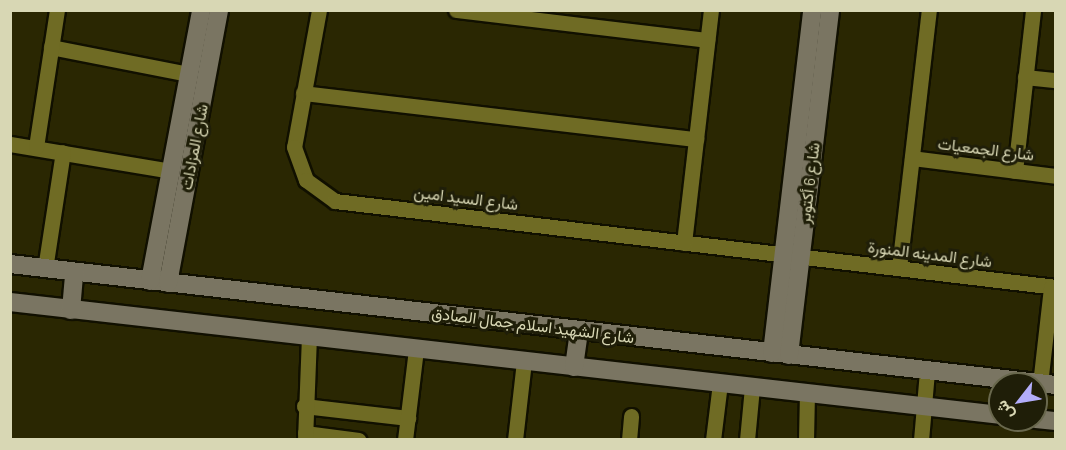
<!DOCTYPE html>
<html>
<head>
<meta charset="utf-8">
<style>
  body { margin:0 }
  #map { position:relative; width:1066px; height:450px; overflow:hidden; background:#2a2702; font-family:Barlow,Vazirmatn,sans-serif }
  div>[style] { position:absolute }
  .roads { filter:drop-shadow(2px 0 #111000) drop-shadow(-2px 0 #111000) drop-shadow(0 2px #111000) drop-shadow(0 -2px #111000) }
  .street>* { height:15px; margin:-7.5px; padding:0 7.5px; transform-origin:7.5px; border-radius:7.5px; background:#6f6b24 }
  .secondary>* { height:18px; margin:-9px; padding:0 9px; transform-origin:9px; border-radius:9px; background:#7a7562 }
  span { translate:-50% -50%; white-space:nowrap; text-align:center; line-height:1.15; -webkit-text-stroke:6px #1f1e08; paint-order:stroke }
  .street-label { font-size:16px; color:#d8d7b4 }
  .frame { position:absolute; inset:0; border:12px solid #d8d7b4; pointer-events:none }
  .north { position:absolute; left:988px; top:372px; width:60px; height:60px; box-sizing:border-box; background:#1f1e08; border:2px solid #69684d; border-radius:50%; rotate:239deg; font-size:16px; font-weight:700; line-height:24px; text-align:center; color:#d8d7b4 }
  .north::after { content:''; display:block; margin:auto; width:21px; height:27px; background:#b2adf9; clip-path:polygon(50% 0,100% 100%,50% 72%,0 100%) }
</style>
</head>
<body>
<div id="map">
  <div class="roads">
    <div class="street">
      <div style="left:319px;top:10px;width:139px;rotate:100.3deg"></div>
      <div style="left:294px;top:147px;width:35px;rotate:70deg"></div>
      <div style="left:306px;top:180px;width:36px;rotate:36deg"></div>
      <div style="left:335px;top:201px;width:726px;rotate:6.8deg"></div>
      <div style="left:456px;top:10px;width:253px;rotate:6.8deg"></div>
      <div style="left:51px;top:47px;width:141px;rotate:11.1deg"></div>
      <div style="left:1025px;top:77px;width:31px;rotate:6deg"></div>
      <div style="left:303px;top:93px;width:396px;rotate:6.7deg"></div>
      <div style="left:10px;top:144px;width:163px;rotate:9.5deg"></div>
      <div style="left:36px;top:147px;width:139px;rotate:-81.3deg"></div>
      <div style="left:912px;top:158px;width:145px;rotate:7.1deg"></div>
      <div style="left:1015px;top:171px;width:162px;rotate:-83.6deg"></div>
      <div style="left:684px;top:243px;width:235px;rotate:-83.4deg"></div>
      <div style="left:899px;top:268px;width:260px;rotate:-83.4deg"></div>
      <div style="left:45px;top:269px;width:118px;rotate:-81.3deg"></div>
      <div style="left:1040px;top:384px;width:98px;rotate:-83.5deg"></div>
      <div style="left:304px;top:406px;width:105px;rotate:6.6deg"></div>
      <div style="left:305px;top:433px;width:54px;rotate:7.4deg"></div>
      <div style="left:305px;top:440px;width:102px;rotate:-87.8deg"></div>
      <div style="left:405px;top:440px;width:92px;rotate:-83.1deg"></div>
      <div style="left:515px;top:440px;width:80px;rotate:-83.5deg"></div>
      <div style="left:629px;top:440px;width:24px;rotate:-85deg"></div>
      <div style="left:713px;top:440px;width:57px;rotate:-83deg"></div>
      <div style="left:747px;top:440px;width:53px;rotate:-84.6deg"></div>
      <div style="left:806px;top:440px;width:47px;rotate:-88.8deg"></div>
      <div style="left:921px;top:440px;width:69px;rotate:-85deg"></div>
    </div>
    <div class="secondary">
      <div style="left:10px;top:264px;width:1053px;rotate:6.6deg"></div>
      <div style="left:150px;top:281px;width:276px;rotate:-79.3deg"></div>
      <div style="left:168px;top:283px;width:278px;rotate:-79.4deg"></div>
      <div style="left:10px;top:302px;width:996px;rotate:6.51deg"></div>
      <div style="left:71px;top:310px;width:38px;rotate:-85deg"></div>
      <div style="left:772px;top:353px;width:345px;rotate:-83.3deg"></div>
      <div style="left:789px;top:355px;width:347px;rotate:-83.2deg"></div>
      <div style="left:574px;top:367px;width:36px;rotate:-82deg"></div>
      <div style="left:1036px;top:419px;width:20px;rotate:6deg"></div>
    </div>
  </div>
  <div class="street-label">
    <span style="left:194px;top:147px;rotate:-79deg">شارع المزادات</span>
    <span style="left:986px;top:149px;rotate:7deg">شارع الجمعيات</span>
    <span style="left:809px;top:183px;rotate:-83deg">شارع 6 أكتوبر</span>
    <span style="left:466px;top:198px;rotate:7deg">شارع السيد امين</span>
    <span style="left:930px;top:254px;rotate:7deg">شارع المدينه المنورة</span>
    <span style="left:533px;top:325px;rotate:7deg">شارع الشهيد اسلام جمال الصادق</span>
  </div>
  <div class="frame"></div>
  <div class="north">ش</div>
</div>
</body>
</html>
